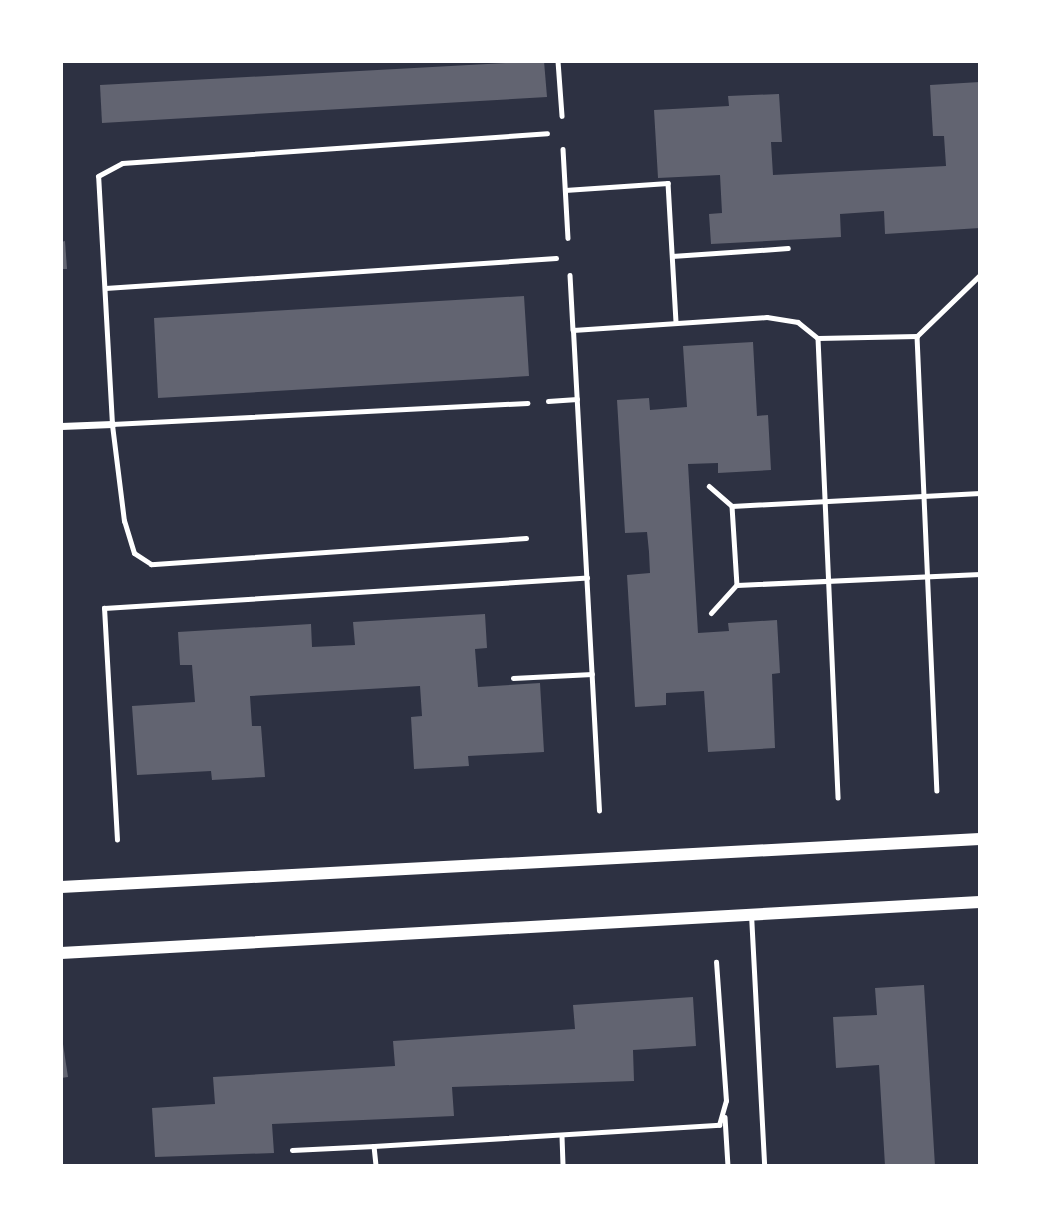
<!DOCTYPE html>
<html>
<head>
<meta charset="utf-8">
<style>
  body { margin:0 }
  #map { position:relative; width:1041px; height:1227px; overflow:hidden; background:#2d3142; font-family:Mulish,sans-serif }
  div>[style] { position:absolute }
  .building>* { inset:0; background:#626471 }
  .path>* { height:4.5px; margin:-2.25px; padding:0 2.25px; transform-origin:2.25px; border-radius:2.25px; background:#fff }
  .service>* { height:5px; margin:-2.5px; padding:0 2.5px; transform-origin:2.5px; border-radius:2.5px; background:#fff }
  .minor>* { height:7px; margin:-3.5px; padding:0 3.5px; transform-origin:3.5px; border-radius:3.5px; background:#fff }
  .tertiary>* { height:12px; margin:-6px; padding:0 6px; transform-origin:6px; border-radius:6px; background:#fff }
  span { translate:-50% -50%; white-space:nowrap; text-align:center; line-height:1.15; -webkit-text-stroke:6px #fff; paint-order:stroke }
  .frame { position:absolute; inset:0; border:63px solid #fff; pointer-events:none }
</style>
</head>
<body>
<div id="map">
  <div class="building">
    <div style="clip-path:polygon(544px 61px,547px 97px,102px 123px,100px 85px)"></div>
    <div style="clip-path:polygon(980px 82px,980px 228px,885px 234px,884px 211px,840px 214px,841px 237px,711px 244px,709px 214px,722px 213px,720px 175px,658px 178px,654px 110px,729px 106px,728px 96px,779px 94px,782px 142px,771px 142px,773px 175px,946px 166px,944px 136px,933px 136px,930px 85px)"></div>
    <div style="clip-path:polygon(65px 241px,67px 269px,61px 269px,61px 242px)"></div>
    <div style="clip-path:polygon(524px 296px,529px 376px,158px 398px,154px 318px)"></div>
    <div style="clip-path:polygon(753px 342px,757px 416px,768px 415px,771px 470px,718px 473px,718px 463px,688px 464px,698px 633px,729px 631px,728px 623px,777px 620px,780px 673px,772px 674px,775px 748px,708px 752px,704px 691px,666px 693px,666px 705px,635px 707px,627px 575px,650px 573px,649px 552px,647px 532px,625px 533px,617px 400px,649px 398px,650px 410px,687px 407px,683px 346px)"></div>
    <div style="clip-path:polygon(485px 614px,487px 648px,475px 649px,478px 687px,540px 683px,544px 752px,468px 756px,469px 766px,414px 769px,411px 717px,422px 716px,420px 686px,250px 696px,252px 726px,261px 726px,265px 777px,212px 780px,211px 771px,137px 775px,132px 706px,195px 702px,192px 665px,180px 665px,178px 632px,311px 624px,312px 647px,334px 646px,355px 645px,353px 622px)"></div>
    <div style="clip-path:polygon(924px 985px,935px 1166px,885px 1166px,879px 1065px,836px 1068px,833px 1017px,877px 1015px,875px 988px)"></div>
    <div style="clip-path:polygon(693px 997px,696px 1046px,633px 1050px,634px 1081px,452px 1087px,454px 1116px,272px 1124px,274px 1153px,155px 1157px,152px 1108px,215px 1104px,213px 1077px,395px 1066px,393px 1041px,575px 1029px,573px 1005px)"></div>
    <div style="clip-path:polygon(61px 1031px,68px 1077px,61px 1078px)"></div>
  </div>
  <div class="path">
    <div style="left:558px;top:61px;width:55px;rotate:85.8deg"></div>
    <div style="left:563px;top:149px;width:89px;rotate:86.8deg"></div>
    <div style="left:565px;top:190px;width:103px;rotate:-3.9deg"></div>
    <div style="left:668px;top:183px;width:140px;rotate:86.7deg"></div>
    <div style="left:672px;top:256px;width:116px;rotate:-3.9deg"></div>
    <div style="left:570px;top:275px;width:55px;rotate:86.9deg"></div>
    <div style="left:917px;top:336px;width:455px;rotate:87.5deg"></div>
    <div style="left:818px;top:338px;width:460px;rotate:87.5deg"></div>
    <div style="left:548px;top:401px;width:29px;rotate:-4deg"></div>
    <div style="left:709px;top:486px;width:30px;rotate:41deg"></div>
    <div style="left:732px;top:506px;width:79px;rotate:86.4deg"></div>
    <div style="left:737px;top:585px;width:38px;rotate:132deg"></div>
    <div style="left:732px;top:506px;width:248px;rotate:-3deg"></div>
    <div style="left:737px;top:585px;width:243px;rotate:-2.6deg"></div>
    <div style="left:513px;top:678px;width:79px;rotate:-2.9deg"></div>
    <div style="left:599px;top:811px;width:482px;rotate:-93.1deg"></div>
    <div style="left:573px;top:330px;width:194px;rotate:-3.8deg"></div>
    <div style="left:767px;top:317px;width:31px;rotate:9deg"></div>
    <div style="left:798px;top:322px;width:26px;rotate:39deg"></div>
    <div style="left:818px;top:338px;width:99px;rotate:-1.2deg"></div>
    <div style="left:917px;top:336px;width:88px;rotate:-44.1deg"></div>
    <div style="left:117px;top:840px;width:232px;rotate:-93.2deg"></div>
    <div style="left:104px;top:608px;width:484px;rotate:-3.6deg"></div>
    <div style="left:725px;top:1117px;width:49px;rotate:86.5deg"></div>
    <div style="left:562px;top:1136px;width:30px;rotate:88deg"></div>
    <div style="left:374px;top:1146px;width:346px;rotate:-3.5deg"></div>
    <div style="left:719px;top:1125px;width:25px;rotate:-74deg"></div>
    <div style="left:726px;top:1101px;width:139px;rotate:-94.1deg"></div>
    <div style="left:292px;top:1150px;width:82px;rotate:-2.8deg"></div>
    <div style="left:374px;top:1146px;width:20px;rotate:84deg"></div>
  </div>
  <div class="service">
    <div style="left:105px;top:288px;width:452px;rotate:-3.8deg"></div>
    <div style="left:112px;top:424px;width:416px;rotate:-2.9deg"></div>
    <div style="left:526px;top:538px;width:376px;rotate:176deg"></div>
    <div style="left:151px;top:564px;width:20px;rotate:-147deg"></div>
    <div style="left:134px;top:553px;width:34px;rotate:-107deg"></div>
    <div style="left:124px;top:521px;width:98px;rotate:-97.1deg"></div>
    <div style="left:112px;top:424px;width:248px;rotate:-93.2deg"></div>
    <div style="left:98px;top:176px;width:27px;rotate:-28deg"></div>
    <div style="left:122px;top:163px;width:426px;rotate:-4deg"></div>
    <div style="left:751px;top:914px;width:252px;rotate:87deg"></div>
  </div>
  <div class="minor">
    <div style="left:61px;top:426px;width:51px;rotate:-2.2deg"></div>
  </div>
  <div class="tertiary">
    <div style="left:61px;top:887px;width:920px;rotate:-2.99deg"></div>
    <div style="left:61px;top:953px;width:920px;rotate:-3.18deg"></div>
  </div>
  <div class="frame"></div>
</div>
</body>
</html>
